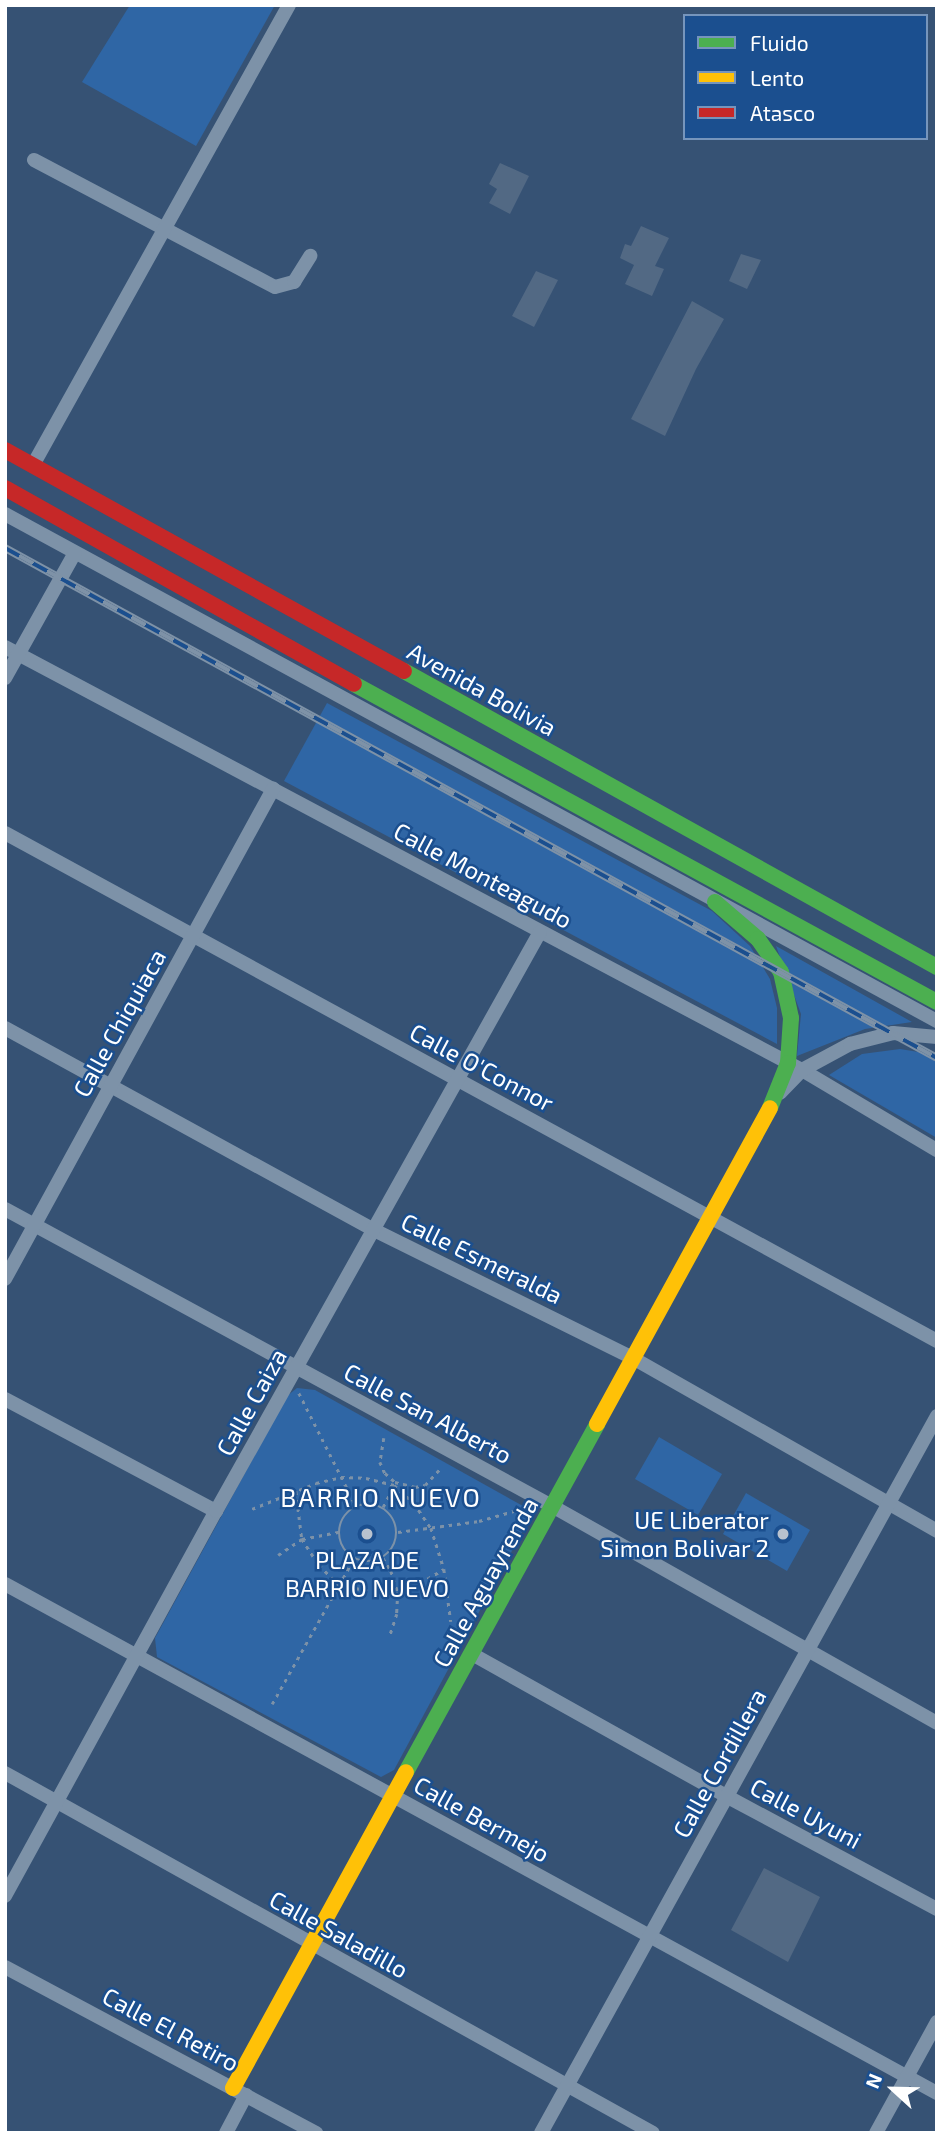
<!DOCTYPE html>
<html>
<head>
<meta charset="utf-8">
<style>
  body { margin:0 }
  #map { position:relative; width:942px; height:2138px; overflow:hidden; background:#365274; font-family:"Exo 2",sans-serif }
  div>[style] { position:absolute }
  .green>* { inset:0; background:#2f66a5 }
  .building>* { inset:0; background:#526984 }
  .path>* { height:2.5px; margin-top:-1.25px; transform-origin:0; background:repeating-linear-gradient(90deg,#7d92a8 0 3.5px,transparent 0 8.5px) }
  .path>.ring { margin:-1.25px; padding:0; box-sizing:content-box; background:none; border:2.5px solid #7d92a8; border-radius:50% }
  .street>* { height:14px; margin:-7px; padding:0 7px; transform-origin:7px; border-radius:7px; background:#7d92a8 }
  .fast>* { height:16px; margin:-8px; padding:0 8px; transform-origin:8px; border-radius:8px; background:#4caf50 }
  .slow>* { height:16px; margin:-8px; padding:0 8px; transform-origin:8px; border-radius:8px; background:#ffc107 }
  .jam>* { height:16px; margin:-8px; padding:0 8px; transform-origin:8px; border-radius:8px; background:#c62828 }
  .rail>* { height:8px; margin-top:-4px; transform-origin:0; background:repeating-linear-gradient(90deg,#1b4f8f 0 16px,#7e92a7 0 32px); box-sizing:border-box; border-block:2px solid #7e92a7 }
  .dots>* { width:19px; height:19px; translate:-50% -50%; box-sizing:border-box; border:4px solid #1b4f8f; border-radius:50% }
  span { translate:-50% -50%; white-space:nowrap; text-align:center; line-height:1.15; -webkit-text-stroke:5px #1b4f8f; paint-order:stroke }
  .street-label { font-size:24px; color:#fff }
  .poi-label { font-size:24px; color:#fff }
  .right { translate:-100% -50%; text-align:right }
  .neighbourhood-label { font-size:26px; color:#fff; letter-spacing:2px }
  .frame { position:absolute; inset:0; border:7px solid #fff; pointer-events:none }
  .legend { position:absolute; left:683px; top:14px; width:245px; height:126px; box-sizing:border-box; background:#1b4f8f; border:2px solid #7695bc; margin:0; padding:9px 12px; list-style:none; font-size:21px; color:#fff }
  .legend li { display:flex; align-items:center; gap:14px; height:35px }
  .legend b { width:35px; border:2px solid #7695bc }
  .north { position:absolute; left:858px; top:2054px; width:70px; height:70px; -webkit-text-stroke:5px #1b4f8f; paint-order:stroke; rotate:292deg; font-size:19px; font-weight:700; line-height:28px; text-align:center; color:#fff }
  .north::after { content:''; display:block; margin:auto; width:24px; height:32px; background:#fff; clip-path:polygon(50% 0,100% 100%,50% 72%,0 100%) }
</style>
</head>
<body>
<div id="map">
  <div class="green">
    <div style="clip-path:polygon(130px 5px,275px 5px,196px 146px,82px 82px)"></div>
    <div style="clip-path:polygon(327px 703px,712px 911px,750px 946px,770px 979px,777px 1008px,777px 1044px,284px 781px)"></div>
    <div style="clip-path:polygon(776px 946px,912px 1022px,865px 1029px,797px 1056px,801px 1014px)"></div>
    <div style="clip-path:polygon(900px 1049px,937px 1055px,937px 1138px,829px 1075px,862px 1054px)"></div>
    <div style="clip-path:polygon(297px 1388px,315px 1390px,523px 1506px,528px 1514px,527px 1523px,394px 1770px,381px 1777px,157px 1657px,155px 1638px,287px 1396px)"></div>
    <div style="clip-path:polygon(659px 1437px,722px 1474px,698px 1515px,635px 1479px)"></div>
    <div style="clip-path:polygon(746px 1493px,810px 1530px,787px 1571px,723px 1534px)"></div>
  </div>
  <div class="building">
    <div style="clip-path:polygon(500px 163px,529px 176px,510px 214px,489px 203px,497px 189px,489px 184px)"></div>
    <div style="clip-path:polygon(641px 226px,669px 238px,655px 266px,664px 269px,652px 296px,625px 284px,634px 265px,620px 258px,625px 244px,631px 246px)"></div>
    <div style="clip-path:polygon(741px 254px,761px 260px,747px 289px,729px 281px)"></div>
    <div style="clip-path:polygon(536px 271px,558px 280px,534px 327px,512px 316px)"></div>
    <div style="clip-path:polygon(692px 301px,724px 319px,696px 369px,665px 436px,631px 419px)"></div>
    <div style="clip-path:polygon(764px 1868px,820px 1897px,788px 1962px,731px 1930px)"></div>
  </div>
  <div class="path">
    <div style="left:299px;top:1393px;width:127px;rotate:63.2deg"></div>
    <div style="left:384px;top:1438px;width:24px;rotate:99deg"></div>
    <div style="left:380px;top:1462px;width:12px;rotate:66deg"></div>
    <div style="left:385px;top:1473px;width:13px;rotate:42deg"></div>
    <div style="left:395px;top:1482px;width:21px;rotate:14deg"></div>
    <div style="left:415px;top:1487px;width:10px;rotate:-11deg"></div>
    <div style="left:425px;top:1485px;width:22px;rotate:-47deg"></div>
    <div style="left:296px;top:1491px;width:48px;rotate:82.9deg"></div>
    <div style="left:302px;top:1539px;width:31px;rotate:57deg"></div>
    <div style="left:319px;top:1565px;width:28px;rotate:45deg"></div>
    <div style="left:339px;top:1585px;width:60px;rotate:10.6deg"></div>
    <div style="left:398px;top:1596px;width:53px;rotate:-30.4deg"></div>
    <div class="ring" style="left:339px;top:1504px;width:55.5px;height:55.5px"></div>
    <div style="left:383px;top:1507px;width:25px;rotate:-63deg"></div>
    <div style="left:252px;top:1509px;width:69px;rotate:-22.1deg"></div>
    <div style="left:316px;top:1483px;width:26px;rotate:-13deg"></div>
    <div style="left:341px;top:1477px;width:25px;rotate:2deg"></div>
    <div style="left:366px;top:1478px;width:29px;rotate:14deg"></div>
    <div style="left:394px;top:1485px;width:27px;rotate:42deg"></div>
    <div style="left:414px;top:1503px;width:30px;rotate:56deg"></div>
    <div style="left:431px;top:1528px;width:43px;rotate:72.4deg"></div>
    <div style="left:444px;top:1569px;width:53px;rotate:82.5deg"></div>
    <div style="left:398px;top:1532px;width:82px;rotate:-7.7deg"></div>
    <div style="left:479px;top:1521px;width:36px;rotate:-16deg"></div>
    <div style="left:278px;top:1555px;width:29px;rotate:-34deg"></div>
    <div style="left:302px;top:1539px;width:38px;rotate:-11deg"></div>
    <div style="left:383px;top:1558px;width:15px;rotate:58deg"></div>
    <div style="left:391px;top:1571px;width:22px;rotate:72deg"></div>
    <div style="left:398px;top:1592px;width:22px;rotate:93deg"></div>
    <div style="left:397px;top:1614px;width:23px;rotate:108deg"></div>
    <div style="left:272px;top:1704px;width:165px;rotate:-60.6deg"></div>
  </div>
  <div class="street">
    <div style="left:34px;top:160px;width:272px;rotate:27.8deg"></div>
    <div style="left:275px;top:287px;width:20px;rotate:-15deg"></div>
    <div style="left:294px;top:282px;width:31px;rotate:-58deg"></div>
    <div style="left:33px;top:465px;width:526px;rotate:-60.9deg"></div>
    <div style="left:5px;top:514px;width:1061px;rotate:28.55deg"></div>
    <div style="left:5px;top:647px;width:902px;rotate:27.96deg"></div>
    <div style="left:802px;top:1070px;width:157px;rotate:30.7deg"></div>
    <div style="left:5px;top:678px;width:143px;rotate:-60.8deg"></div>
    <div style="left:5px;top:833px;width:1061px;rotate:28.59deg"></div>
    <div style="left:5px;top:1028px;width:421px;rotate:28.7deg"></div>
    <div style="left:374px;top:1230px;width:287px;rotate:26.3deg"></div>
    <div style="left:631px;top:1357px;width:352px;rotate:29.6deg"></div>
    <div style="left:780px;top:1093px;width:32px;rotate:-46deg"></div>
    <div style="left:802px;top:1070px;width:55px;rotate:-28.4deg"></div>
    <div style="left:850px;top:1044px;width:44px;rotate:-14.3deg"></div>
    <div style="left:893px;top:1033px;width:44px;rotate:5.2deg"></div>
    <div style="left:5px;top:1209px;width:622px;rotate:28.5deg"></div>
    <div style="left:552px;top:1506px;width:442px;rotate:29.4deg"></div>
    <div style="left:5px;top:1279px;width:559px;rotate:-61.32deg"></div>
    <div style="left:5px;top:1399px;width:239px;rotate:28deg"></div>
    <div style="left:5px;top:1584px;width:1062px;rotate:28.64deg"></div>
    <div style="left:472px;top:1654px;width:291px;rotate:29.2deg"></div>
    <div style="left:726px;top:1796px;width:239px;rotate:28.2deg"></div>
    <div style="left:5px;top:1773px;width:741px;rotate:29.05deg"></div>
    <div style="left:5px;top:1896px;width:439px;rotate:-61.3deg"></div>
    <div style="left:216px;top:1511px;width:663px;rotate:-60.77deg"></div>
    <div style="left:5px;top:1967px;width:353px;rotate:28.1deg"></div>
    <div style="left:226px;top:2133px;width:43px;rotate:-62.2deg"></div>
    <div style="left:541px;top:2133px;width:819px;rotate:-61.09deg"></div>
    <div style="left:876px;top:2133px;width:127px;rotate:-61.2deg"></div>
  </div>
  <div class="fast">
    <div style="left:404px;top:671px;width:610px;rotate:29.05deg"></div>
    <div style="left:354px;top:684px;width:664px;rotate:28.61deg"></div>
    <div style="left:715px;top:902px;width:57px;rotate:40.7deg"></div>
    <div style="left:758px;top:939px;width:40px;rotate:55.1deg"></div>
    <div style="left:781px;top:972px;width:47px;rotate:77.7deg"></div>
    <div style="left:791px;top:1018px;width:45px;rotate:93.8deg"></div>
    <div style="left:788px;top:1063px;width:48px;rotate:111.8deg"></div>
    <div style="left:406px;top:1772px;width:397px;rotate:-61.2deg"></div>
  </div>
  <div class="slow">
    <div style="left:597px;top:1424px;width:360px;rotate:-61.3deg"></div>
    <div style="left:233px;top:2088px;width:360px;rotate:-61.3deg"></div>
  </div>
  <div class="jam">
    <div style="left:5px;top:450px;width:456px;rotate:29deg"></div>
    <div style="left:5px;top:488px;width:400px;rotate:29.3deg"></div>
  </div>
  <div class="rail">
    <div style="left:5px;top:548px;width:1062px;rotate:28.69deg"></div>
  </div>
  <div class="dots">
    <div style="left:367px;top:1534px;background:#b9c2ce"></div>
    <div style="left:783px;top:1534px;background:#b9c2ce"></div>
  </div>
  <div class="street-label">
    <span style="left:482px;top:689px;rotate:29deg">Avenida Bolivia</span>
    <span style="left:483px;top:875px;rotate:28deg">Calle Monteagudo</span>
    <span style="left:119px;top:1023px;rotate:-61deg">Calle Chiquiaca</span>
    <span style="left:482px;top:1067px;rotate:28deg">Calle O'Connor</span>
    <span style="left:482px;top:1258px;rotate:26deg">Calle Esmeralda</span>
    <span style="left:251px;top:1402px;rotate:-61deg">Calle Caiza</span>
    <span style="left:428px;top:1413px;rotate:28deg">Calle San Alberto</span>
    <span style="left:485px;top:1582px;rotate:-61deg">Calle Aguayrenda</span>
    <span style="left:719px;top:1763px;rotate:-61deg">Calle Cordillera</span>
    <span style="left:806px;top:1813px;rotate:28deg">Calle Uyuni</span>
    <span style="left:482px;top:1819px;rotate:29deg">Calle Bermejo</span>
    <span style="left:339px;top:1934px;rotate:29deg">Calle Saladillo</span>
    <span style="left:171px;top:2029px;rotate:28deg">Calle El Retiro</span>
  </div>
  <div class="poi-label">
    <span class="right" style="left:769px;top:1534px">UE Liberator<br>Simon Bolivar 2</span>
    <span style="left:367px;top:1574px">PLAZA DE<br>BARRIO NUEVO</span>
  </div>
  <div class="neighbourhood-label">
    <span style="left:381px;top:1497px">BARRIO NUEVO</span>
  </div>
  <div class="frame"></div>
  <ul class="legend">
  <li><b style="height:9px;background:#4caf50"></b>Fluido</li>
  <li><b style="height:9px;background:#ffc107"></b>Lento</li>
  <li><b style="height:9px;background:#c62828"></b>Atasco</li>
  </ul>
  <div class="north">N</div>
</div>
</body>
</html>
